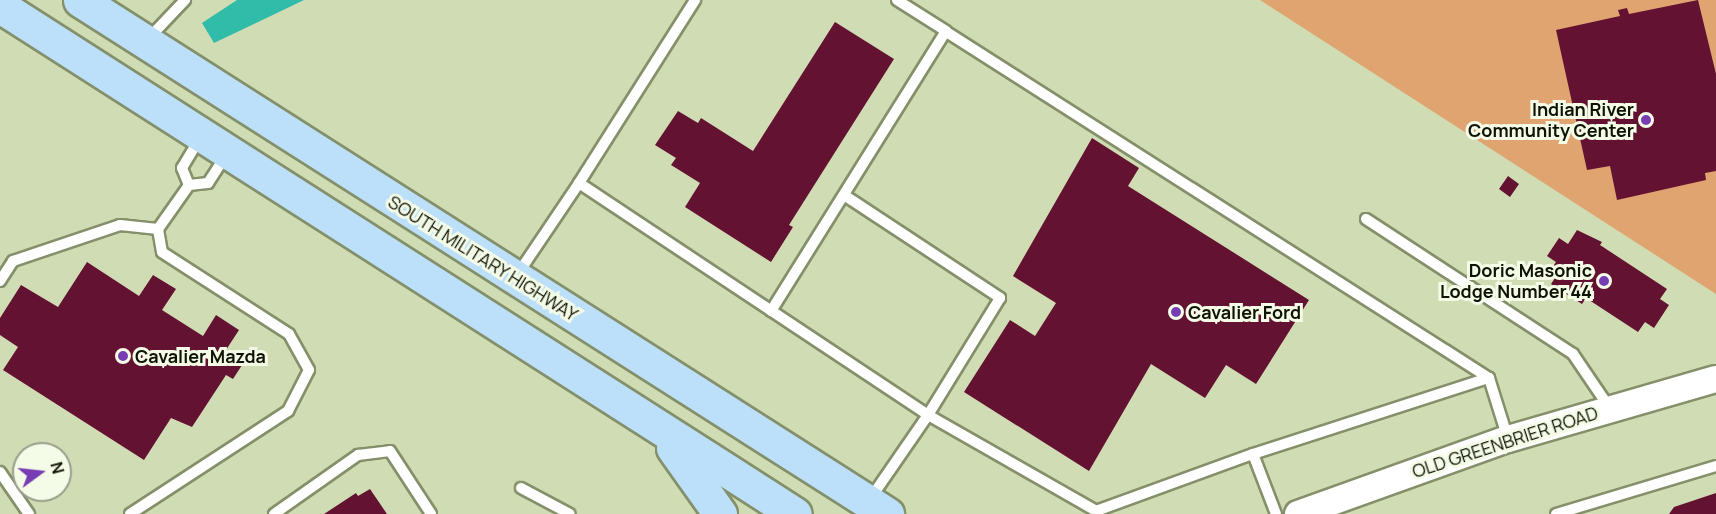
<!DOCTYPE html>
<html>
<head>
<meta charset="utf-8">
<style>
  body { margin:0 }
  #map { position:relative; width:1716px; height:514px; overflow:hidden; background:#d0ddb4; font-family:Manrope,sans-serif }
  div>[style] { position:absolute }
  .green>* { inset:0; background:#dfa46f }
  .water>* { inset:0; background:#31bba9 }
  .building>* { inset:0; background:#641232 }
  .roads { filter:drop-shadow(2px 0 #84906a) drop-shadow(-2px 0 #84906a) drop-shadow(0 2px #84906a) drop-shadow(0 -2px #84906a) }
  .service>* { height:10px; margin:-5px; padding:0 5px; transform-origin:5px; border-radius:5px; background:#fff }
  .tertiary>* { height:26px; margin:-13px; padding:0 13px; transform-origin:13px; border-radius:13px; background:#fff }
  .primary>* { height:33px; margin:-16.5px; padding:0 16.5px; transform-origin:16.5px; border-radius:16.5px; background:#bcdffa }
  .dots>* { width:16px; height:16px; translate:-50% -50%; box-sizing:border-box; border:3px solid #f4fbe6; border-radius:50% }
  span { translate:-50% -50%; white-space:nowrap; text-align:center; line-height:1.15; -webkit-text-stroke:6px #f4fbe6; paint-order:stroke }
  .poi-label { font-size:18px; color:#0f1305; font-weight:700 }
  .right { translate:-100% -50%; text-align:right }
  .left { translate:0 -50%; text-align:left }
  .street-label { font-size:18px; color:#0f1305 }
  .north { position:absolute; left:12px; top:442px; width:60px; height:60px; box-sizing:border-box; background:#f4fbe6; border:2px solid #989e8c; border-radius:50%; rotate:75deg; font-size:16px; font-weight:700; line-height:24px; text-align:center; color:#0f1305 }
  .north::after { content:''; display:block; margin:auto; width:21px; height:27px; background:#773eb4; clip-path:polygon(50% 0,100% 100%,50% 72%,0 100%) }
</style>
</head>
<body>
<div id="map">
  <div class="green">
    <div style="clip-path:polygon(1260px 0,1716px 0,1716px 294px)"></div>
  </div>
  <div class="water">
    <div style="clip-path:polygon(237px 0,304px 0,214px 43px,202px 23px)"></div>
  </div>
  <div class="building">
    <div style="clip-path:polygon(1698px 0,1716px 74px,1716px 171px,1705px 173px,1706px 180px,1617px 200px,1610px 166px,1587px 170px,1556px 30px,1620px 16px,1618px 10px,1627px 8px,1629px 14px)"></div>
    <div style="clip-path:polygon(835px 22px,894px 59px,789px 225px,793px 227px,771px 262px,685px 207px,700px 183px,671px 165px,676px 158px,655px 145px,678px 111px,698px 123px,701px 118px,753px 151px)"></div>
    <div style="clip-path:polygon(1092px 138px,1139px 168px,1128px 186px,1309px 300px,1256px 384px,1226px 365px,1205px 398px,1151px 364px,1089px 471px,964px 392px,1010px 320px,1035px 336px,1056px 303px,1013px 276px)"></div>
    <div style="clip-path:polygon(1508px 176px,1519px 184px,1510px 197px,1499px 189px)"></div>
    <div style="clip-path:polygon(1577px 230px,1602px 242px,1600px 245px,1667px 289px,1660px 299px,1669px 305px,1654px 328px,1645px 322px,1638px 332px,1586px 298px,1582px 304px,1551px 284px,1555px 278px,1548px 274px,1556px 262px,1547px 256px,1559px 238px,1568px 244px)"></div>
    <div style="clip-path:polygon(87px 262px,139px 296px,153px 275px,176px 289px,162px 310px,203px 336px,216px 315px,239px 330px,226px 350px,244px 362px,233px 379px,226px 375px,192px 427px,171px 418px,144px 460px,3px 370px,18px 347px,0 335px,0 318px,21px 285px,58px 307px)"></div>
    <div style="clip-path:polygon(370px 489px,387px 514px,324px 514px,356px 493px,358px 496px)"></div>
    <div style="clip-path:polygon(1716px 493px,1716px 514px,1669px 514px,1674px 507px)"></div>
  </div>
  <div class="roads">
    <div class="service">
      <div style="left:945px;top:31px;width:645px;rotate:32.53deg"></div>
      <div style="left:148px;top:39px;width:54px;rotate:-46.5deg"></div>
      <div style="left:200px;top:138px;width:35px;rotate:121deg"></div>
      <div style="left:182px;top:168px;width:18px;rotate:68deg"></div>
      <div style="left:189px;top:185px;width:19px;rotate:-6deg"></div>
      <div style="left:208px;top:183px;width:35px;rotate:-57deg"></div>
      <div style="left:579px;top:183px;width:217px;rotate:-57.6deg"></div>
      <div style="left:844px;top:195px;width:187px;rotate:33.4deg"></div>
      <div style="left:1000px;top:298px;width:137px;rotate:121.6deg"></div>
      <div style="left:928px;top:415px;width:193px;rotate:29.7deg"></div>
      <div style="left:1096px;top:511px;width:167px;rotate:-20deg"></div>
      <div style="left:1253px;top:454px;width:64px;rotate:69deg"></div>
      <div style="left:1366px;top:219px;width:247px;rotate:33.1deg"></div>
      <div style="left:1573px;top:354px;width:64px;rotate:55.8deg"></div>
      <div style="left:517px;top:275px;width:111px;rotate:-56deg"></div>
      <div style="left:579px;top:183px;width:419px;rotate:33.6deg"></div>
      <div style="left:928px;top:415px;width:102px;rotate:124.6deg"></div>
      <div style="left:0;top:281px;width:24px;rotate:-57deg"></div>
      <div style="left:13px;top:261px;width:113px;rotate:-18.6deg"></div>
      <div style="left:120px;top:225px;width:38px;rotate:6deg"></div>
      <div style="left:771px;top:311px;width:330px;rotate:-58deg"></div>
      <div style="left:946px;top:31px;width:58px;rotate:-147.7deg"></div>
      <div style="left:1253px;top:454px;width:248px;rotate:-17.9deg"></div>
      <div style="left:1489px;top:378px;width:64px;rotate:72.7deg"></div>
      <div style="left:0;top:472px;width:51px;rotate:55.4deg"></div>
      <div style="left:521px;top:488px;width:55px;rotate:28deg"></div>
      <div style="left:130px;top:514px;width:189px;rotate:-33.1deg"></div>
      <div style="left:288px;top:411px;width:46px;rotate:-62.9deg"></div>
      <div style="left:309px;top:370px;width:41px;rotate:-119.1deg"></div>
      <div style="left:289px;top:334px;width:151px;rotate:-147.2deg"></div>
      <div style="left:162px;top:252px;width:23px;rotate:-100deg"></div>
      <div style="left:158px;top:229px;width:54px;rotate:-54.8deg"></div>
      <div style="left:274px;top:514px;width:103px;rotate:-35.1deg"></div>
      <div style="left:358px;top:455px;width:32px;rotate:-7deg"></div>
      <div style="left:390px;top:451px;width:75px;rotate:56.9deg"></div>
      <div style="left:1556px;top:514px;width:167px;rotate:-16.7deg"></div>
    </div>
    <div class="tertiary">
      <div style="left:1298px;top:514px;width:223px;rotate:-19.7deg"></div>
      <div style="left:1508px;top:439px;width:216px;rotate:-16.1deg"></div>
    </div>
    <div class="primary">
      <div style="left:80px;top:0;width:957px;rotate:32.49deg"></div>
      <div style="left:0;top:6px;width:943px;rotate:32.58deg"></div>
      <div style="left:673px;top:448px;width:81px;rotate:54.5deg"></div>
    </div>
  </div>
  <div class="dots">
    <div style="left:1646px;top:120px;background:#773eb4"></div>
    <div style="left:1604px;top:281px;background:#773eb4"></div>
    <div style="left:1176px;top:312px;background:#773eb4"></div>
    <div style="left:123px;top:356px;background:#773eb4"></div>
  </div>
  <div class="poi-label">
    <span class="right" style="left:1634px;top:120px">Indian River<br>Community Center</span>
    <span class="right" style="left:1592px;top:281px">Doric Masonic<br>Lodge Number 44</span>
    <span class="left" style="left:1188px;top:312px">Cavalier Ford</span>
    <span class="left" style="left:135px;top:356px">Cavalier Mazda</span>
  </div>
  <div class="street-label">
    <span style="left:483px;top:258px;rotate:32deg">SOUTH MILITARY HIGHWAY</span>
    <span style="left:1505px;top:442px;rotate:-18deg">OLD GREENBRIER ROAD</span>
  </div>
  <div class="north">N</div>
</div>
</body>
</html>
